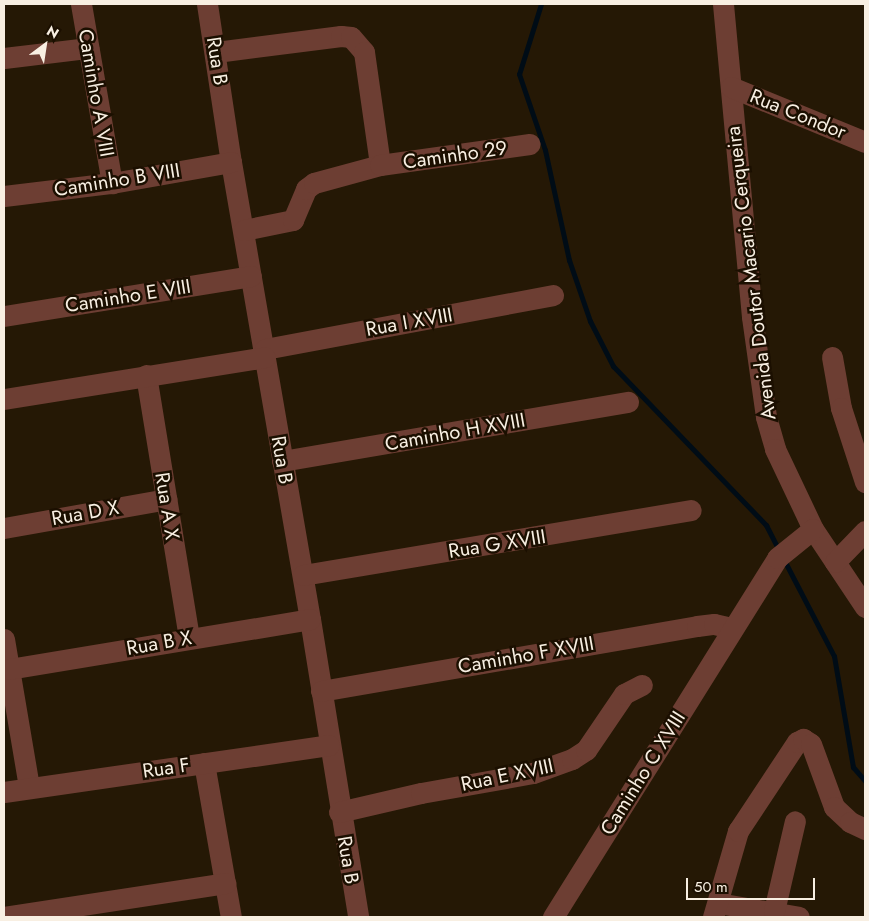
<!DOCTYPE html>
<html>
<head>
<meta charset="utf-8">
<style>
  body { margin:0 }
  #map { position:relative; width:869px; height:921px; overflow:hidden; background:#251805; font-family:Jost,sans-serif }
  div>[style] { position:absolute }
  .stream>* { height:5px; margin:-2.5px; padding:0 2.5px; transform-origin:2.5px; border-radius:2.5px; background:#000c16 }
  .minor>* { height:21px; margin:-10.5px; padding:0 10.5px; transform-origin:10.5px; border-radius:10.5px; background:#6d3e33 }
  span { translate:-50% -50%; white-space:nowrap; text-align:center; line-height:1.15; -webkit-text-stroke:5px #1b0f00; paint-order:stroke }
  .street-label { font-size:20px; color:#f8efe2 }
  .frame { position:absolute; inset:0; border:5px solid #f8efe2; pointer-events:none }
  .north { position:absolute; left:20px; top:20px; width:50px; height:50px; -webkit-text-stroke:4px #1b0f00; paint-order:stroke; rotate:31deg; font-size:14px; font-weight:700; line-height:20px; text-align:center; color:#f8efe2 }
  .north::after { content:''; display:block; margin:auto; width:18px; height:22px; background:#f8efe2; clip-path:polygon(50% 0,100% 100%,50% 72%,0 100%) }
  .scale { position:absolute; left:686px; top:878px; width:129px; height:22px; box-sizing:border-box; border:2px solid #f8efe2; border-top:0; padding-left:6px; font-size:15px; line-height:18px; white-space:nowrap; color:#f8efe2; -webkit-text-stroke:4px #1b0f00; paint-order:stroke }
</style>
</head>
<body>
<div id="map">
  <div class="stream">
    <div style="left:541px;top:4px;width:73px;rotate:107.4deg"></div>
    <div style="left:519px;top:74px;width:80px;rotate:71.1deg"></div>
    <div style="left:545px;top:150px;width:113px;rotate:77.7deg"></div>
    <div style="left:569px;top:260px;width:65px;rotate:71deg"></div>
    <div style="left:590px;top:321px;width:51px;rotate:62.9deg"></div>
    <div style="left:613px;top:366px;width:221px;rotate:46.1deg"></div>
    <div style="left:766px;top:525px;width:28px;rotate:63deg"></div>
    <div style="left:784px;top:560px;width:108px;rotate:62.5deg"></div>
    <div style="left:834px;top:656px;width:113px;rotate:80.3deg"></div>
    <div style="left:853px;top:767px;width:18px;rotate:49deg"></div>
  </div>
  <div class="minor">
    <div style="left:81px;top:4px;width:182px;rotate:80.2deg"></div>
    <div style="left:207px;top:4px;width:160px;rotate:81.4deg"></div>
    <div style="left:231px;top:162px;width:464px;rotate:80.2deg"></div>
    <div style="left:310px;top:619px;width:302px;rotate:80.8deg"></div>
    <div style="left:723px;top:4px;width:314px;rotate:84.7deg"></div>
    <div style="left:752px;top:317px;width:101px;rotate:82deg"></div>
    <div style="left:766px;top:417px;width:33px;rotate:74deg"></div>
    <div style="left:775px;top:449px;width:89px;rotate:64.6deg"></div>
    <div style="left:813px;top:529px;width:94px;rotate:56.3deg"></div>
    <div style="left:216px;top:52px;width:126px;rotate:-7.3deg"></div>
    <div style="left:341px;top:36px;width:10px;rotate:6deg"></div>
    <div style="left:351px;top:37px;width:20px;rotate:49deg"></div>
    <div style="left:364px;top:52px;width:114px;rotate:81.9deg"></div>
    <div style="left:4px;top:58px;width:85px;rotate:-6.8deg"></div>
    <div style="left:731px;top:87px;width:145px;rotate:22.3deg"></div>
    <div style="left:4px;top:196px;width:109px;rotate:-6.9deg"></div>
    <div style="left:112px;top:183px;width:121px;rotate:-10deg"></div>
    <div style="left:244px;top:230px;width:50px;rotate:-11.5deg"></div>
    <div style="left:293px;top:220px;width:34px;rotate:-67deg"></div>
    <div style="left:306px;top:189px;width:10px;rotate:-37deg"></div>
    <div style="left:314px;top:183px;width:68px;rotate:-15.3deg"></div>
    <div style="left:380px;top:165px;width:151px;rotate:-8deg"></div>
    <div style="left:4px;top:316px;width:250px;rotate:-9.2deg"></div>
    <div style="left:265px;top:349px;width:293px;rotate:-10.6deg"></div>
    <div style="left:832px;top:357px;width:52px;rotate:80deg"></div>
    <div style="left:841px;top:408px;width:78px;rotate:72deg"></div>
    <div style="left:146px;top:375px;width:266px;rotate:80.7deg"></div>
    <div style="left:4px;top:399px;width:264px;rotate:-9.1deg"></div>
    <div style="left:282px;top:461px;width:351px;rotate:-9.7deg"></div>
    <div style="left:4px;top:528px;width:165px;rotate:-10.1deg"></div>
    <div style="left:835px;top:562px;width:43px;rotate:-45.9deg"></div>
    <div style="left:303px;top:575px;width:393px;rotate:-9.5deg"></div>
    <div style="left:4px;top:639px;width:150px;rotate:80.4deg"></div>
    <div style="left:9px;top:669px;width:305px;rotate:-9.4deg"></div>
    <div style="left:321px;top:691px;width:382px;rotate:-9.8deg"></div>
    <div style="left:697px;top:626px;width:17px;rotate:-7deg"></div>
    <div style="left:714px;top:624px;width:18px;rotate:13deg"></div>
    <div style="left:204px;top:763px;width:156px;rotate:80.1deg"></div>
    <div style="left:4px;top:792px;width:328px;rotate:-8.2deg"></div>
    <div style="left:339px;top:812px;width:84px;rotate:-13deg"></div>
    <div style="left:421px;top:793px;width:114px;rotate:-10.1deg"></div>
    <div style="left:533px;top:773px;width:41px;rotate:-19.7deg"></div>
    <div style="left:572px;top:759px;width:17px;rotate:-33deg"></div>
    <div style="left:586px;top:750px;width:68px;rotate:-55.8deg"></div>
    <div style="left:624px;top:694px;width:20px;rotate:-27deg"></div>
    <div style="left:718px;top:903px;width:82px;rotate:9.8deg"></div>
    <div style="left:774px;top:911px;width:92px;rotate:-76.9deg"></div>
    <div style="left:4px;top:917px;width:224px;rotate:-8.7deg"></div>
    <div style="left:553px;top:917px;width:423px;rotate:-58deg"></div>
    <div style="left:777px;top:558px;width:46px;rotate:-38.9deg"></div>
    <div style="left:713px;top:917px;width:90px;rotate:-73.8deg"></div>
    <div style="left:738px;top:831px;width:107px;rotate:-56.5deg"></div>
    <div style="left:797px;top:742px;width:7px;rotate:-27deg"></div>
    <div style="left:803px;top:739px;width:9px;rotate:32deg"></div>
    <div style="left:811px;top:744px;width:67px;rotate:69.9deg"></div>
    <div style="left:834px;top:807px;width:22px;rotate:43deg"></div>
    <div style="left:850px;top:822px;width:17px;rotate:25deg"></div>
  </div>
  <div class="street-label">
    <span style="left:217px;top:61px;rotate:81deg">Rua B</span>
    <span style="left:96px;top:93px;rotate:80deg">Caminho A VIII</span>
    <span style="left:798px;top:114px;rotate:22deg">Rua Condor</span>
    <span style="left:455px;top:155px;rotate:-8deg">Caminho 29</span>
    <span style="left:117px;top:180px;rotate:-9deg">Caminho B VIII</span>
    <span style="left:751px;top:273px;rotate:-97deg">Avenida Doutor Macario Cerqueira</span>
    <span style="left:128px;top:296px;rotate:-9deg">Caminho E VIII</span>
    <span style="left:409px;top:322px;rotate:-10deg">Rua I XVIII</span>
    <span style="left:455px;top:432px;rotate:-10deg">Caminho H XVIII</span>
    <span style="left:282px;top:460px;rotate:80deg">Rua B</span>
    <span style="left:167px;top:506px;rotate:81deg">Rua A X</span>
    <span style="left:85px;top:513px;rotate:-10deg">Rua D X</span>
    <span style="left:497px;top:544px;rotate:-9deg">Rua G XVIII</span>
    <span style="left:159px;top:643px;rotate:-10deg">Rua B X</span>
    <span style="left:526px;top:655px;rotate:-10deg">Caminho F XVIII</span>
    <span style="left:166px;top:768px;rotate:-8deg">Rua F</span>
    <span style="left:643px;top:773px;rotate:-58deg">Caminho C XVIII</span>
    <span style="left:507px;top:775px;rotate:-12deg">Rua E XVIII</span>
    <span style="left:348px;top:860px;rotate:80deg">Rua B</span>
  </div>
  <div class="frame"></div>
  <div class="north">N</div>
  <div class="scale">50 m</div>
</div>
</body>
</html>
